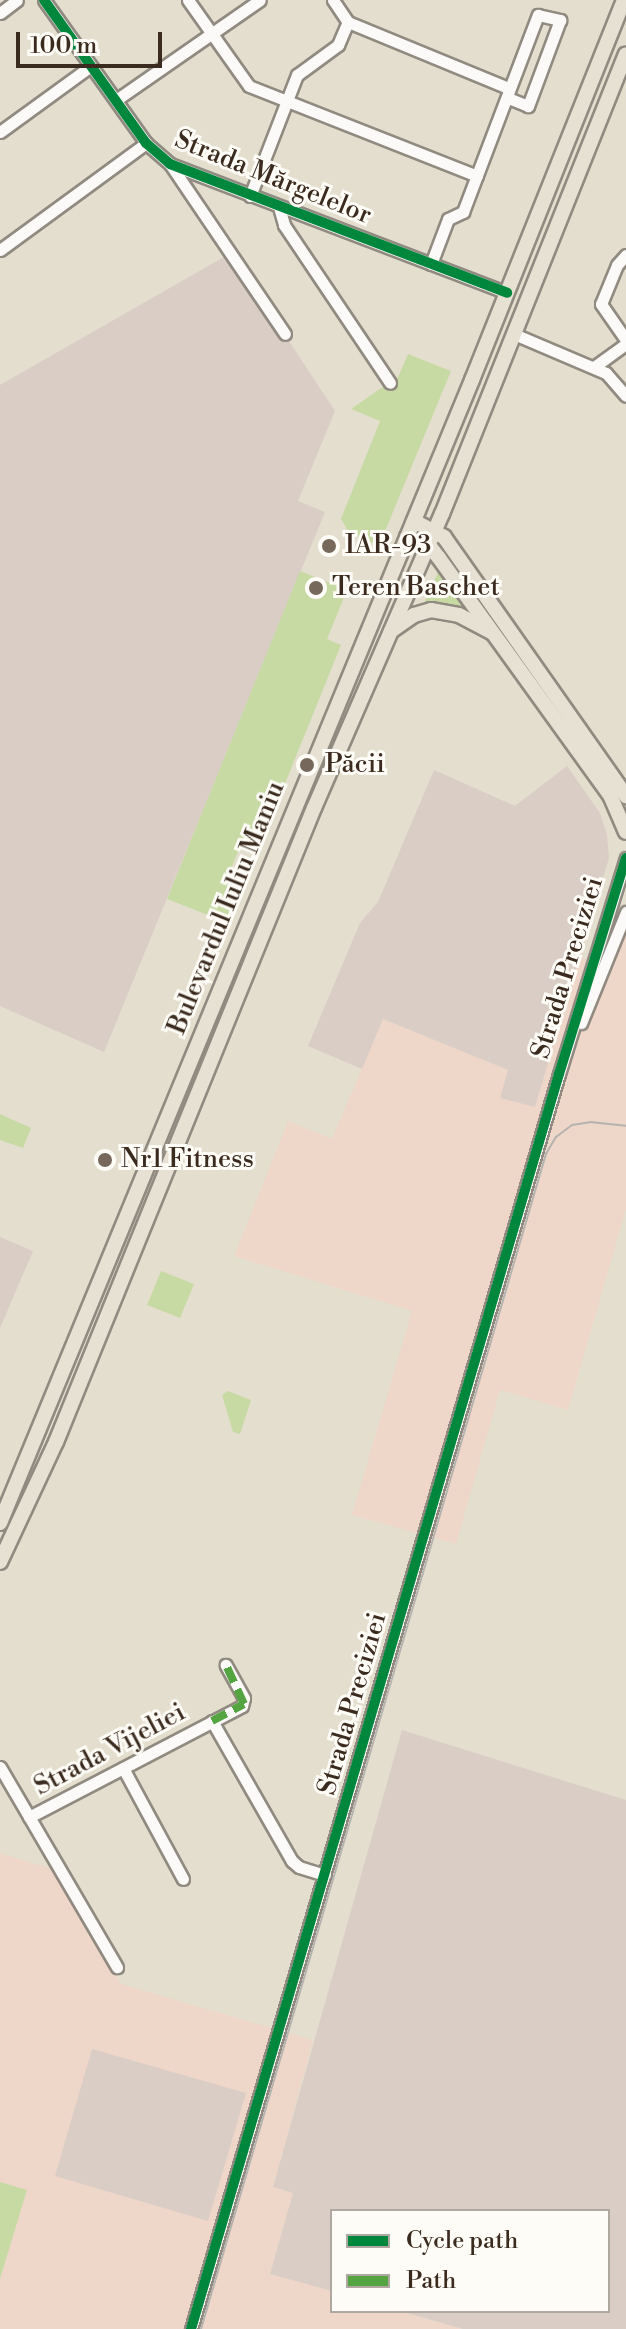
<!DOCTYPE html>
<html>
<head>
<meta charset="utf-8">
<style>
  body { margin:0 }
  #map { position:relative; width:626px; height:2329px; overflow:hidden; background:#e4dece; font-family:"Libre Bodoni",serif }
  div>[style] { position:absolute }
  .built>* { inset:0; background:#eed7c9 }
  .industrial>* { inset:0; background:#dacdc6 }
  .green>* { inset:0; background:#c8daa4 }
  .roads { filter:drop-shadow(2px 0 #908a80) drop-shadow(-2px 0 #908a80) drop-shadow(0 2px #908a80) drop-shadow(0 -2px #908a80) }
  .minor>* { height:11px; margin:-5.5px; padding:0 5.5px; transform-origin:5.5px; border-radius:5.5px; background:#fbfaf8 }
  .major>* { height:14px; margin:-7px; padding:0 7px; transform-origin:7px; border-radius:7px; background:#e7e1d4 }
  .tram>* { height:2px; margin:-1px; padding:0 1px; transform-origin:1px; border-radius:1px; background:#b5b3af }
  .quiet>* { height:8px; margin-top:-4px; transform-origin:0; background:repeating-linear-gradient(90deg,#54a441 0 16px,transparent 0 24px) }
  .cycleway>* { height:10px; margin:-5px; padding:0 5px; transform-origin:5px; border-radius:5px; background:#00873e }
  .dots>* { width:22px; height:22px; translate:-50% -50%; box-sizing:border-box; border:4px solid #fdfcf7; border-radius:50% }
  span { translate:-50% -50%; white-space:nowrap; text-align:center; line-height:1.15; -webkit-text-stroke:6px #fdfcf7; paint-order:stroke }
  .street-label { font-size:26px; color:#3b2a1e }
  .poi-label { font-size:26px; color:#3b2a1e }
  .left { translate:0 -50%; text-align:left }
  .legend { position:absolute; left:330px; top:2209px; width:280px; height:104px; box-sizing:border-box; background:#fdfcf7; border:2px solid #afa8a0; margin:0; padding:10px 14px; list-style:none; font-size:24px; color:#3b2a1e }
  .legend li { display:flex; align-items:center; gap:16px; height:40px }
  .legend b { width:40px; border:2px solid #afa8a0 }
  .scale { position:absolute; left:16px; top:32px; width:146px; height:36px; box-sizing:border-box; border:4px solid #3b2a1e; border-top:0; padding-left:10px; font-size:24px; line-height:28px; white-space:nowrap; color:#3b2a1e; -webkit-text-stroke:6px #fdfcf7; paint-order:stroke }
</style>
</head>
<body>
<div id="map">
  <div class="built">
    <div style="clip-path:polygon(626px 935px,626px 1209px,568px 1410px,500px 1390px,456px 1544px,352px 1515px,412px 1311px,234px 1256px,288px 1121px,332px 1139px,383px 1019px,508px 1070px,535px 1107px,579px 957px,610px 967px)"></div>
    <div style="clip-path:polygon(0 1853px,52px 1869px,121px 1984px,313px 2040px,273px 2187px,293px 2193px,270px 2274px,332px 2291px,332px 2311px,400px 2311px,463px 2329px,0 2329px,0 2279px,27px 2190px,0 2182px)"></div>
  </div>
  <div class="industrial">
    <div style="clip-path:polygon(231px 253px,335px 411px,298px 501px,325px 512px,104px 1052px,0 1006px,0 385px)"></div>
    <div style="clip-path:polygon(567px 766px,600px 813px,607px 835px,609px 858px,535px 1107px,500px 1098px,508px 1070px,383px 1019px,362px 1069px,308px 1046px,360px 923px,378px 902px,434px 770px,515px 806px)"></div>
    <div style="clip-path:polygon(0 1237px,33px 1251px,0 1328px)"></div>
    <div style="clip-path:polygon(402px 1730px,626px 1800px,626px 2329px,463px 2329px,400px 2311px,608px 2311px,608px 2211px,332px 2211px,332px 2291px,270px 2274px,293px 2193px,273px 2187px)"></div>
    <div style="clip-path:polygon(92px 2049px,246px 2093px,208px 2221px,55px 2176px)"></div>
  </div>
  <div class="green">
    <div style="clip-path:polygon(408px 354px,451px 371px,379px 546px,350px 534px,341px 519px,380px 421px,351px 409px,387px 384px,392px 391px)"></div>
    <div style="clip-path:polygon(439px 570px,440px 571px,469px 612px,448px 604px,424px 603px)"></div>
    <div style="clip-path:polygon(300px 571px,347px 590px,327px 639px,341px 645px,261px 843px,244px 837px,229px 874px,245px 881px,228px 923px,167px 899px)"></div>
    <div style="clip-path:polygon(0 1114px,31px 1128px,23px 1148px,0 1140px)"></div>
    <div style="clip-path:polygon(161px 1271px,194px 1284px,180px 1318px,147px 1305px)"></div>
    <div style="clip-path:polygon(228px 1391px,251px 1400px,240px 1434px,233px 1432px,222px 1395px)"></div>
    <div style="clip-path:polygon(0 2182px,27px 2190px,0 2279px)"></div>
  </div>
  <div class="roads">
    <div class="minor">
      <div style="left:44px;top:0;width:176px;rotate:54.5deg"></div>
      <div style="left:146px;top:143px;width:32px;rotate:41deg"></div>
      <div style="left:170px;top:164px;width:361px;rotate:20.9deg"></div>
      <div style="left:188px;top:0;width:105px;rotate:54.7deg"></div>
      <div style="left:249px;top:86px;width:245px;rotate:21.5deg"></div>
      <div style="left:333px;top:0;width:27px;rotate:56deg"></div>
      <div style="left:348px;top:22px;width:173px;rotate:22.4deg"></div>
      <div style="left:0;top:13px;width:21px;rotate:-37deg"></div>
      <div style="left:116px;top:100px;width:175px;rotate:-34.8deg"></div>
      <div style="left:0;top:132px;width:112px;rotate:-36deg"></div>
      <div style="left:170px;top:164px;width:205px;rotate:55.9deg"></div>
      <div style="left:250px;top:196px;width:130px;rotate:-68.8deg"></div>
      <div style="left:297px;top:75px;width:51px;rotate:-36.2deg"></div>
      <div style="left:338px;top:45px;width:25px;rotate:-67deg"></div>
      <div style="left:279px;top:207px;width:19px;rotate:74deg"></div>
      <div style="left:284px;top:225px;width:190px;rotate:56.1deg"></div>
      <div style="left:0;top:250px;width:181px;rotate:-36.2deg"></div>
      <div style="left:626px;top:255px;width:13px;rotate:132deg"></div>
      <div style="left:617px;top:265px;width:42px;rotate:112.3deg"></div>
      <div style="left:601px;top:304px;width:44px;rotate:55.2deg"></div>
      <div style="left:431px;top:264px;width:48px;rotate:-69.3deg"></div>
      <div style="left:448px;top:219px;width:17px;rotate:-25deg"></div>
      <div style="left:463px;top:212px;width:211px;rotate:-69.2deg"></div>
      <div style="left:538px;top:15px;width:23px;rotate:13deg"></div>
      <div style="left:560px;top:20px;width:92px;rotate:110.4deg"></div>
      <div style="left:528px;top:106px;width:22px;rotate:-158deg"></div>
      <div style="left:514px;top:334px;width:100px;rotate:23deg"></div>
      <div style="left:606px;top:373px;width:30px;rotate:49deg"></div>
      <div style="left:594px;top:367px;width:39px;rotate:-36deg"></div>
      <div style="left:581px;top:1023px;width:120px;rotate:-67.9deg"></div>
      <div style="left:212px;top:1721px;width:161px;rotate:60.3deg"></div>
      <div style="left:292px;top:1861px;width:9px;rotate:41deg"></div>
      <div style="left:299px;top:1867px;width:27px;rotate:17deg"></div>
      <div style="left:0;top:1767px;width:232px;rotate:59.7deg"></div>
      <div style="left:123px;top:1768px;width:126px;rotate:61.6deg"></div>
      <div style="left:29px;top:1817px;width:240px;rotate:-27.5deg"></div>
      <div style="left:242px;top:1706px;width:8px;rotate:-76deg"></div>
      <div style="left:244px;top:1698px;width:38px;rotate:-119deg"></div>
      <div style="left:191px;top:2329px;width:1308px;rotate:-73.66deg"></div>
      <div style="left:559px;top:1074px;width:226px;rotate:-72.8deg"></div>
    </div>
    <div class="major">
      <div style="left:414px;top:521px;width:34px;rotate:28deg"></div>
      <div style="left:444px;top:537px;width:317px;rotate:54.9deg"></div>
      <div style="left:407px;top:537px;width:26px;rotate:25deg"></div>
      <div style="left:431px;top:548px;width:13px;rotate:51deg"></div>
      <div style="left:439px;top:558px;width:292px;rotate:54.2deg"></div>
      <div style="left:610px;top:795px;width:40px;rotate:66.6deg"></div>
      <div style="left:391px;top:631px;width:28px;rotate:-35deg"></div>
      <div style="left:414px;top:615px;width:18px;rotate:-16deg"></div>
      <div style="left:431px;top:610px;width:28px;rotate:10deg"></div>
      <div style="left:459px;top:615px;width:36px;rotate:28deg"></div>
      <div style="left:0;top:1523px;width:1237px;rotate:-67.56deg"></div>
      <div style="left:472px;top:380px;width:409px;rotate:-68.2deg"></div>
      <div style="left:0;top:1562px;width:132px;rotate:-65deg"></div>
      <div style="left:56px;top:1442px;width:684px;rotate:-67.86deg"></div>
      <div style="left:314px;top:808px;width:321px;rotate:-66.5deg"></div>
      <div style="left:442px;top:514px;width:495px;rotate:-68.2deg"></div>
    </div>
  </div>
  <div class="tram">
    <div style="left:201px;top:2329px;width:1225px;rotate:-73.64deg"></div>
    <div style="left:546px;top:1154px;width:20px;rotate:-60deg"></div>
    <div style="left:556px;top:1137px;width:20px;rotate:-37deg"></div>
    <div style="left:572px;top:1125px;width:18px;rotate:-9deg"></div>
    <div style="left:590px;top:1122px;width:36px;rotate:6deg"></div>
  </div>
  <div class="quiet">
    <div style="left:212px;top:1721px;width:36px;rotate:-28deg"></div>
    <div style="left:244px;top:1704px;width:43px;rotate:-114.8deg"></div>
  </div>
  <div class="cycleway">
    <div style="left:44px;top:0;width:176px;rotate:54.5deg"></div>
    <div style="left:146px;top:143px;width:32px;rotate:41deg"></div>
    <div style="left:170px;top:164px;width:361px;rotate:20.9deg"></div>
    <div style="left:191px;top:2329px;width:1308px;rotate:-73.66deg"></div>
    <div style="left:559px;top:1074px;width:226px;rotate:-72.8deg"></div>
  </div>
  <div class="dots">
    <div style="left:329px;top:546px;background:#76695c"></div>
    <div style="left:316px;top:588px;background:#76695c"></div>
    <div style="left:307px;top:765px;background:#76695c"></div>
    <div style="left:105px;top:1160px;background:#76695c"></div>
  </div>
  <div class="street-label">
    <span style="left:273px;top:178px;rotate:22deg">Strada Mărgelelor</span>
    <span style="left:227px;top:908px;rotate:-68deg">Bulevardul Iuliu Maniu</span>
    <span style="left:568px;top:968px;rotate:-73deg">Strada Preciziei</span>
    <span style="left:353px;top:1704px;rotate:-74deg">Strada Preciziei</span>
    <span style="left:110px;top:1750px;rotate:-28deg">Strada Vijeliei</span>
  </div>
  <div class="poi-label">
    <span class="left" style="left:345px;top:546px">IAR-93</span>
    <span class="left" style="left:332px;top:588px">Teren Baschet</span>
    <span class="left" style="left:325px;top:765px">Păcii</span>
    <span class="left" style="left:121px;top:1160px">Nr1 Fitness</span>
  </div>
  <ul class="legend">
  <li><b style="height:10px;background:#00873e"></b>Cycle path</li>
  <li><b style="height:10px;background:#54a441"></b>Path</li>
  </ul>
  <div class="scale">100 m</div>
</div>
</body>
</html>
